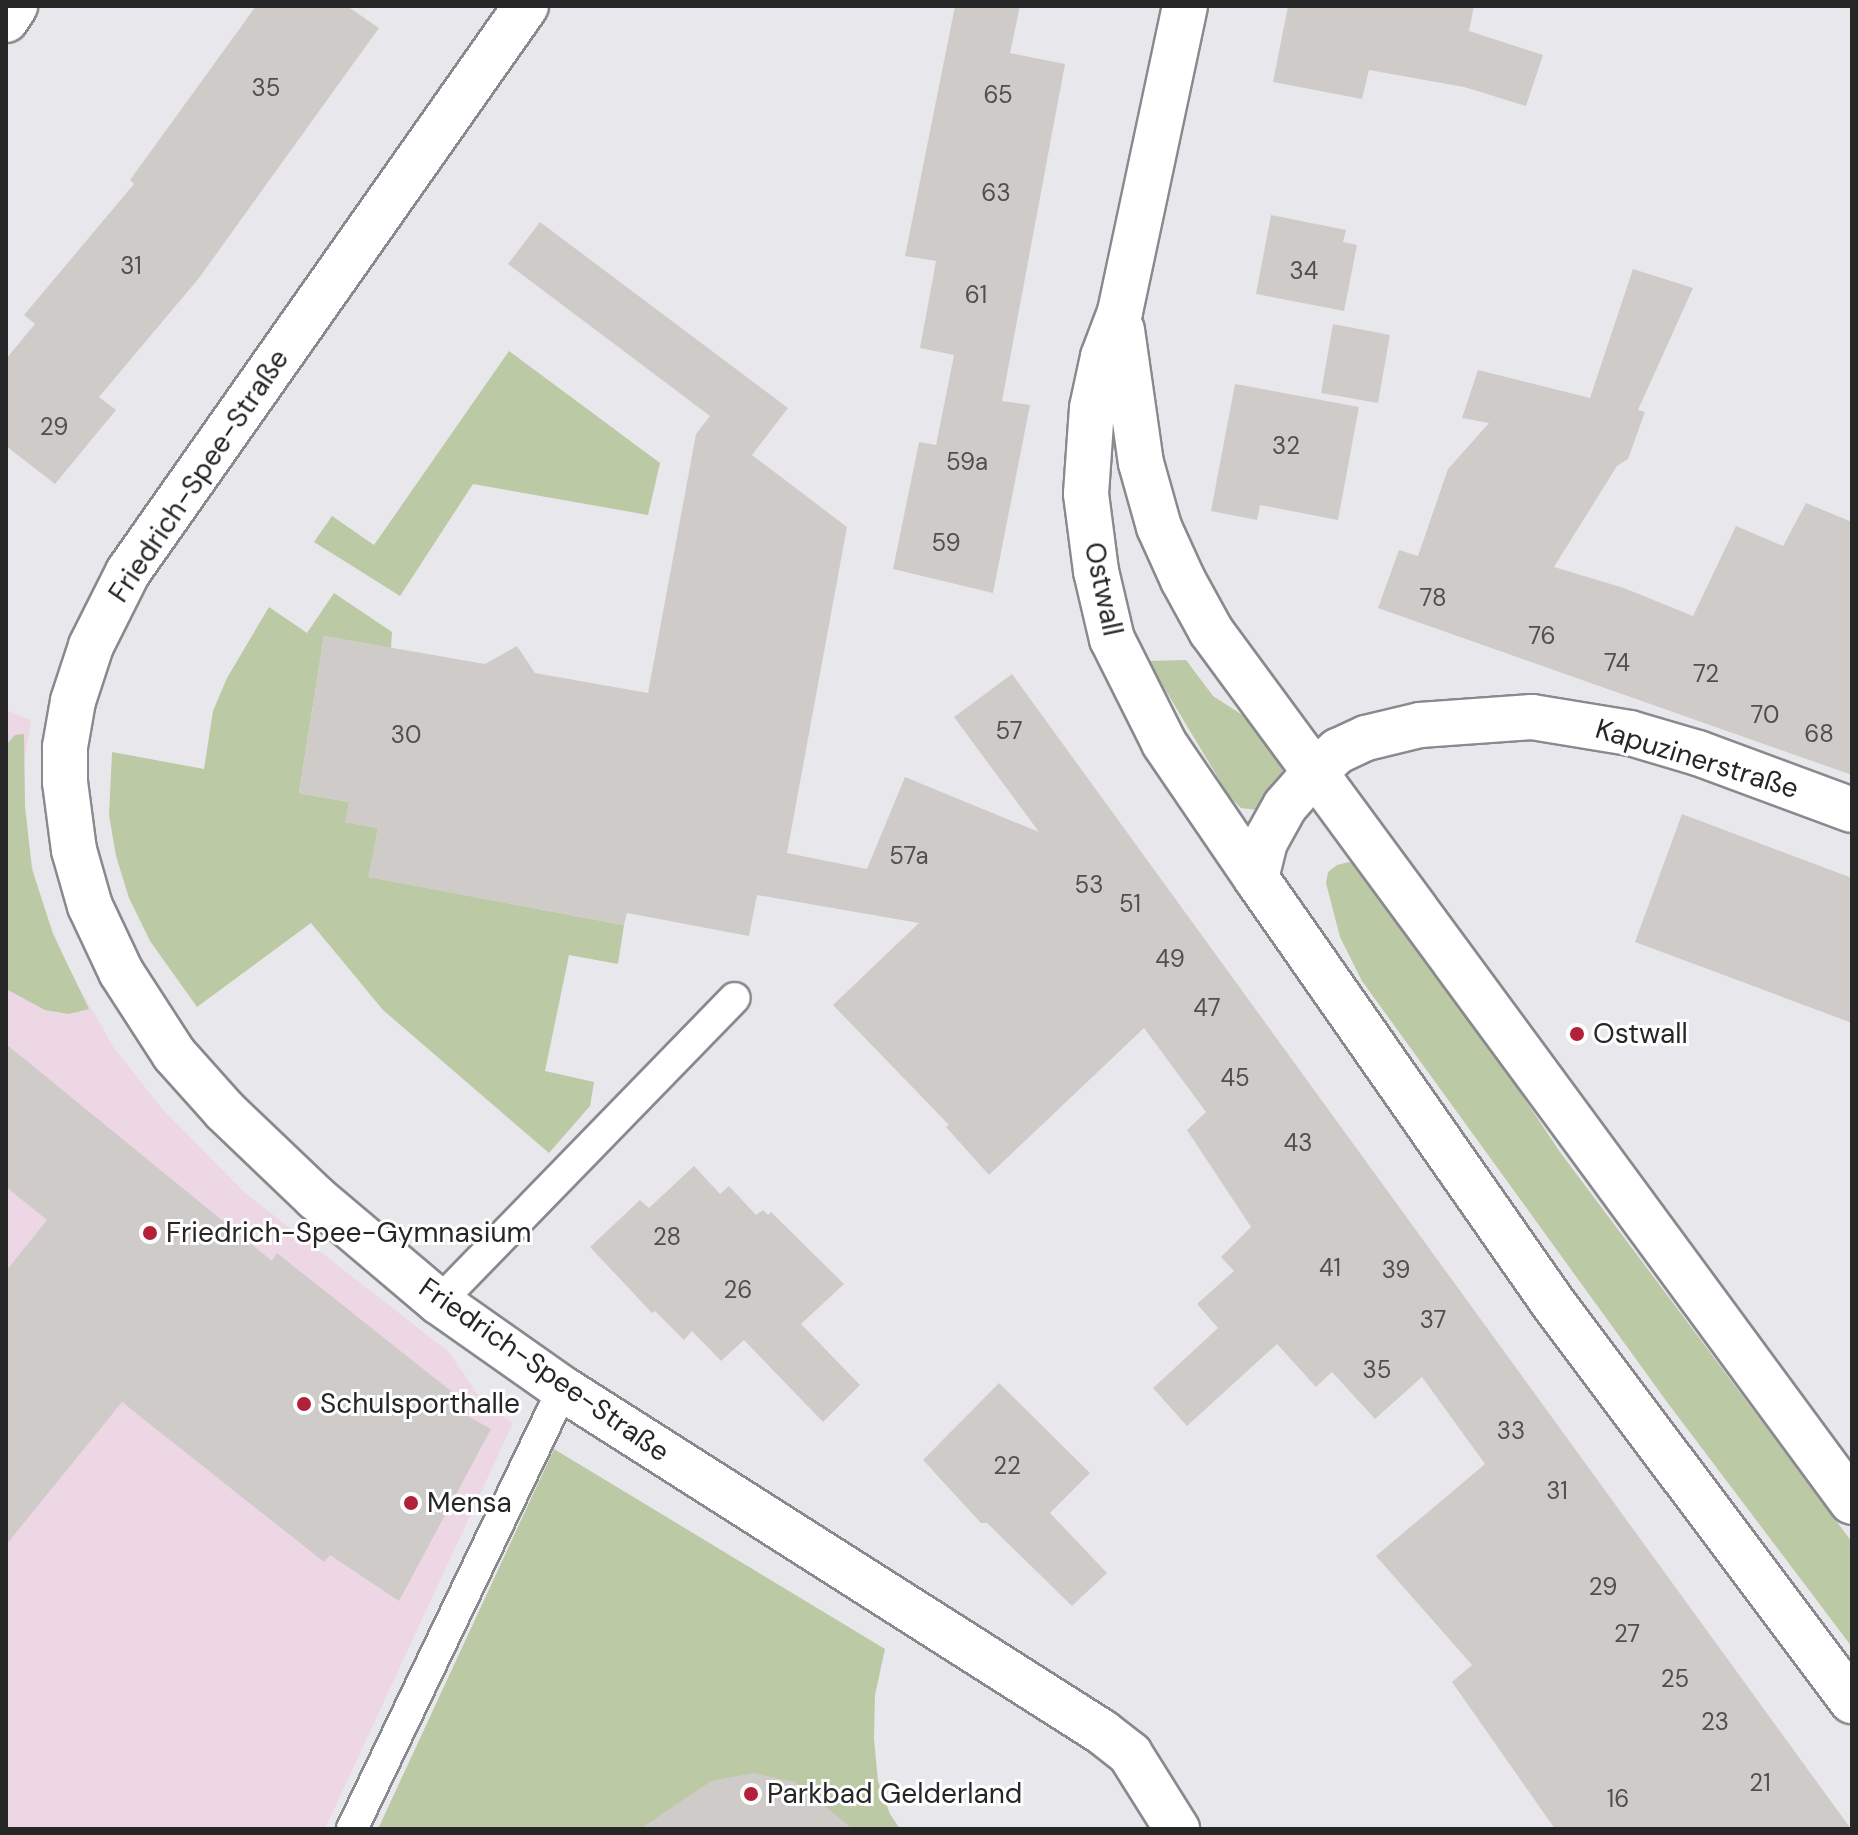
<!DOCTYPE html>
<html>
<head>
<meta charset="utf-8">
<style>
  body { margin:0 }
  #map { position:relative; width:1858px; height:1835px; overflow:hidden; background:#e8e8ec; font-family:"DM Sans",sans-serif }
  div>[style] { position:absolute }
  .education>* { inset:0; background:#edd7e5 }
  .green>* { inset:0; background:#bbc9a4 }
  .building>* { inset:0; background:#cfcbc9 }
  .roads { filter:drop-shadow(2px 0 #8a8a8e) drop-shadow(-2px 0 #8a8a8e) drop-shadow(0 2px #8a8a8e) drop-shadow(0 -2px #8a8a8e) }
  .service>* { height:30px; margin:-15px; padding:0 15px; transform-origin:15px; border-radius:15px; background:#fff }
  .minor>* { height:44px; margin:-22px; padding:0 22px; transform-origin:22px; border-radius:22px; background:#fff }
  .secondary>* { height:44px; margin:-22px; padding:0 22px; transform-origin:22px; border-radius:22px; background:#fff }
  .dots>* { width:22px; height:22px; translate:-50% -50%; box-sizing:border-box; border:4px solid #fff; border-radius:50% }
  span { translate:-50% -50%; white-space:nowrap; text-align:center; line-height:1.15; -webkit-text-stroke:6px #fff; paint-order:stroke }
  .number-label { font-size:24px; color:#504f50 }
  .number-label span { -webkit-text-stroke-width:0 }
  .street-label { font-size:28px; color:#262627 }
  .poi-label { font-size:28px; color:#262627 }
  .left { translate:0 -50%; text-align:left }
  .frame { position:absolute; inset:0; border:8px solid #262627; pointer-events:none }
</style>
</head>
<body>
<div id="map">
  <div class="education">
    <div style="clip-path:polygon(6px 710px,31px 720px,24px 763px,25px 806px,28px 846px,40px 899px,68px 968px,114px 1048px,164px 1111px,245px 1193px,449px 1352px,483px 1403px,513px 1423px,325px 1829px,6px 1829px)"></div>
  </div>
  <div class="green">
    <div style="clip-path:polygon(509px 351px,660px 463px,648px 515px,473px 484px,400px 596px,314px 542px,332px 516px,374px 545px)"></div>
    <div style="clip-path:polygon(334px 593px,392px 632px,391px 648px,324px 636px,299px 793px,349px 802px,346px 822px,378px 828px,369px 877px,624px 925px,618px 964px,569px 955px,545px 1071px,594px 1082px,590px 1106px,549px 1153px,383px 1010px,311px 923px,197px 1007px,150px 941px,129px 898px,116px 856px,109px 815px,112px 752px,204px 769px,213px 711px,227px 678px,269px 607px,307px 633px)"></div>
    <div style="clip-path:polygon(1186px 660px,1213px 696px,1261px 727px,1284px 768px,1267px 800px,1257px 810px,1241px 808px,1229px 796px,1148px 661px)"></div>
    <div style="clip-path:polygon(24px 734px,25px 806px,32px 869px,53px 934px,89px 1009px,69px 1014px,45px 1010px,6px 989px,6px 745px,15px 735px)"></div>
    <div style="clip-path:polygon(1349px 862px,1368px 871px,1415px 934px,1560px 1152px,1852px 1542px,1852px 1647px,1667px 1402px,1362px 981px,1340px 937px,1326px 883px,1328px 872px,1337px 865px)"></div>
    <div style="clip-path:polygon(554px 1449px,885px 1649px,875px 1695px,874px 1739px,878px 1781px,890px 1814px,900px 1829px,378px 1829px)"></div>
  </div>
  <div class="building">
    <div style="clip-path:polygon(256px 6px,347px 6px,379px 28px,199px 278px,99px 397px,116px 410px,55px 484px,6px 446px,6px 359px,35px 324px,24px 315px,134px 184px,130px 180px)"></div>
    <div style="clip-path:polygon(955px 6px,1020px 6px,1010px 53px,1065px 64px,1002px 401px,1030px 405px,993px 593px,893px 569px,919px 442px,936px 445px,954px 355px,920px 348px,936px 261px,905px 256px)"></div>
    <div style="clip-path:polygon(1288px 6px,1474px 6px,1469px 31px,1543px 55px,1526px 106px,1464px 87px,1369px 70px,1362px 99px,1273px 82px)"></div>
    <div style="clip-path:polygon(1271px 215px,1346px 230px,1343px 242px,1357px 245px,1344px 311px,1256px 294px)"></div>
    <div style="clip-path:polygon(540px 222px,788px 408px,752px 455px,847px 527px,787px 853px,867px 869px,905px 777px,1039px 832px,954px 717px,1012px 674px,1851px 1829px,1555px 1829px,1452px 1682px,1472px 1665px,1376px 1556px,1485px 1464px,1422px 1377px,1375px 1419px,1332px 1372px,1316px 1387px,1277px 1344px,1187px 1426px,1153px 1388px,1218px 1328px,1197px 1304px,1234px 1271px,1221px 1257px,1251px 1227px,1187px 1130px,1206px 1112px,1144px 1028px,989px 1175px,946px 1127px,949px 1125px,833px 1005px,919px 923px,757px 895px,749px 936px,627px 913px,624px 925px,368px 877px,378px 828px,345px 822px,349px 802px,299px 793px,324px 636px,485px 664px,517px 646px,535px 673px,648px 693px,696px 434px,710px 416px,508px 264px)"></div>
    <div style="clip-path:polygon(1633px 269px,1693px 288px,1638px 410px,1645px 412px,1628px 459px,1617px 466px,1554px 567px,1624px 588px,1693px 616px,1736px 526px,1783px 546px,1806px 503px,1852px 522px,1852px 775px,1378px 608px,1399px 550px,1418px 556px,1448px 469px,1489px 423px,1462px 418px,1478px 370px,1590px 398px)"></div>
    <div style="clip-path:polygon(1333px 324px,1390px 335px,1378px 403px,1321px 393px)"></div>
    <div style="clip-path:polygon(1235px 384px,1359px 407px,1338px 520px,1260px 505px,1257px 520px,1211px 511px)"></div>
    <div style="clip-path:polygon(1682px 814px,1852px 878px,1852px 1023px,1635px 942px)"></div>
    <div style="clip-path:polygon(6px 1044px,272px 1261px,277px 1253px,456px 1395px,448px 1405px,491px 1429px,399px 1601px,330px 1555px,324px 1562px,122px 1402px,6px 1545px,6px 1271px,47px 1220px,6px 1187px)"></div>
    <div style="clip-path:polygon(694px 1166px,720px 1194px,729px 1186px,756px 1215px,763px 1210px,768px 1215px,771px 1212px,844px 1284px,801px 1324px,860px 1385px,823px 1422px,744px 1340px,721px 1361px,692px 1331px,684px 1340px,655px 1311px,652px 1313px,590px 1247px,640px 1200px,649px 1208px)"></div>
    <div style="clip-path:polygon(999px 1383px,1090px 1473px,1050px 1513px,1107px 1573px,1072px 1606px,987px 1523px,981px 1523px,923px 1460px)"></div>
    <div style="clip-path:polygon(753px 1773px,795px 1782px,853px 1829px,640px 1829px,711px 1781px)"></div>
  </div>
  <div class="roads">
    <div class="service">
      <div style="left:439px;top:1302px;width:424px;rotate:-45.8deg"></div>
      <div style="left:352px;top:1829px;width:488px;rotate:-64.4deg"></div>
    </div>
    <div class="minor">
      <div style="left:526px;top:6px;width:692px;rotate:125.11deg"></div>
      <div style="left:128px;top:572px;width:83px;rotate:116.6deg"></div>
      <div style="left:91px;top:646px;width:58px;rotate:108.1deg"></div>
      <div style="left:73px;top:701px;width:47px;rotate:99.9deg"></div>
      <div style="left:65px;top:747px;width:35px;rotate:90deg"></div>
      <div style="left:65px;top:782px;width:69px;rotate:82.5deg"></div>
      <div style="left:74px;top:850px;width:58px;rotate:74.1deg"></div>
      <div style="left:90px;top:906px;width:73px;rotate:64.8deg"></div>
      <div style="left:121px;top:972px;width:98px;rotate:57.1deg"></div>
      <div style="left:174px;top:1054px;width:76px;rotate:48.2deg"></div>
      <div style="left:225px;top:1111px;width:126px;rotate:43.7deg"></div>
      <div style="left:316px;top:1198px;width:161px;rotate:40.2deg"></div>
      <div style="left:439px;top:1302px;width:151px;rotate:35.1deg"></div>
      <div style="left:563px;top:1389px;width:639px;rotate:32.47deg"></div>
      <div style="left:1102px;top:1732px;width:36px;rotate:38deg"></div>
      <div style="left:1130px;top:1754px;width:89px;rotate:57.9deg"></div>
      <div style="left:6px;top:20px;width:17px;rotate:-57deg"></div>
      <div style="left:1314px;top:773px;width:33px;rotate:-43deg"></div>
      <div style="left:1338px;top:751px;width:31px;rotate:-25deg"></div>
      <div style="left:1366px;top:738px;width:56px;rotate:-13.5deg"></div>
      <div style="left:1420px;top:725px;width:112px;rotate:-4.1deg"></div>
      <div style="left:1532px;top:717px;width:99px;rotate:9.3deg"></div>
      <div style="left:1630px;top:733px;width:71px;rotate:16.4deg"></div>
      <div style="left:1698px;top:753px;width:164px;rotate:20.3deg"></div>
    </div>
    <div class="secondary">
      <div style="left:1185px;top:6px;width:313px;rotate:102deg"></div>
      <div style="left:1120px;top:312px;width:48px;rotate:110.7deg"></div>
      <div style="left:1103px;top:357px;width:52px;rotate:102.2deg"></div>
      <div style="left:1092px;top:408px;width:86px;rotate:94deg"></div>
      <div style="left:1086px;top:494px;width:78px;rotate:82.6deg"></div>
      <div style="left:1096px;top:571px;width:70px;rotate:76.8deg"></div>
      <div style="left:1112px;top:639px;width:116px;rotate:63.4deg"></div>
      <div style="left:1164px;top:743px;width:163px;rotate:55.7deg"></div>
      <div style="left:1256px;top:878px;width:518px;rotate:55.05deg"></div>
      <div style="left:1553px;top:1303px;width:498px;rotate:53.1deg"></div>
      <div style="left:1122px;top:330px;width:134px;rotate:81.9deg"></div>
      <div style="left:1141px;top:463px;width:66px;rotate:74.3deg"></div>
      <div style="left:1159px;top:527px;width:58px;rotate:65.6deg"></div>
      <div style="left:1183px;top:580px;width:58px;rotate:61.2deg"></div>
      <div style="left:1211px;top:631px;width:1081px;rotate:53.65deg"></div>
      <div style="left:1256px;top:878px;width:37px;rotate:-76deg"></div>
      <div style="left:1265px;top:842px;width:41px;rotate:-60.9deg"></div>
      <div style="left:1285px;top:806px;width:44px;rotate:-48.7deg"></div>
    </div>
  </div>
  <div class="dots">
    <div style="left:1577px;top:1034px;background:#b22039"></div>
    <div style="left:150px;top:1233px;background:#b22039"></div>
    <div style="left:304px;top:1404px;background:#b22039"></div>
    <div style="left:411px;top:1503px;background:#b22039"></div>
    <div style="left:751px;top:1794px;background:#b22039"></div>
  </div>
  <div class="number-label">
    <span style="left:266px;top:88px">35</span>
    <span style="left:998px;top:95px">65</span>
    <span style="left:996px;top:193px">63</span>
    <span style="left:131px;top:266px">31</span>
    <span style="left:1304px;top:271px">34</span>
    <span style="left:976px;top:295px">61</span>
    <span style="left:54px;top:427px">29</span>
    <span style="left:1286px;top:446px">32</span>
    <span style="left:967px;top:462px">59a</span>
    <span style="left:946px;top:543px">59</span>
    <span style="left:1433px;top:598px">78</span>
    <span style="left:1542px;top:636px">76</span>
    <span style="left:1617px;top:663px">74</span>
    <span style="left:1706px;top:674px">72</span>
    <span style="left:1765px;top:715px">70</span>
    <span style="left:1009px;top:731px">57</span>
    <span style="left:1819px;top:734px">68</span>
    <span style="left:406px;top:735px">30</span>
    <span style="left:909px;top:856px">57a</span>
    <span style="left:1089px;top:885px">53</span>
    <span style="left:1130px;top:904px">51</span>
    <span style="left:1170px;top:959px">49</span>
    <span style="left:1207px;top:1008px">47</span>
    <span style="left:1235px;top:1078px">45</span>
    <span style="left:1298px;top:1143px">43</span>
    <span style="left:667px;top:1237px">28</span>
    <span style="left:1330px;top:1268px">41</span>
    <span style="left:1396px;top:1270px">39</span>
    <span style="left:738px;top:1290px">26</span>
    <span style="left:1433px;top:1320px">37</span>
    <span style="left:1377px;top:1370px">35</span>
    <span style="left:1511px;top:1431px">33</span>
    <span style="left:1007px;top:1466px">22</span>
    <span style="left:1557px;top:1491px">31</span>
    <span style="left:1603px;top:1587px">29</span>
    <span style="left:1627px;top:1634px">27</span>
    <span style="left:1675px;top:1679px">25</span>
    <span style="left:1715px;top:1722px">23</span>
    <span style="left:1760px;top:1783px">21</span>
    <span style="left:1618px;top:1799px">16</span>
  </div>
  <div class="street-label">
    <span style="left:199px;top:476px;rotate:-56deg">Friedrich-Spee-Straße</span>
    <span style="left:1103px;top:589px;rotate:78deg">Ostwall</span>
    <span style="left:1697px;top:759px;rotate:17deg">Kapuzinerstraße</span>
    <span style="left:544px;top:1370px;rotate:35deg">Friedrich-Spee-Straße</span>
  </div>
  <div class="poi-label">
    <span class="left" style="left:1593px;top:1034px">Ostwall</span>
    <span class="left" style="left:166px;top:1233px">Friedrich-Spee-Gymnasium</span>
    <span class="left" style="left:320px;top:1404px">Schulsporthalle</span>
    <span class="left" style="left:427px;top:1503px">Mensa</span>
    <span class="left" style="left:767px;top:1794px">Parkbad Gelderland</span>
  </div>
  <div class="frame"></div>
</div>
</body>
</html>
